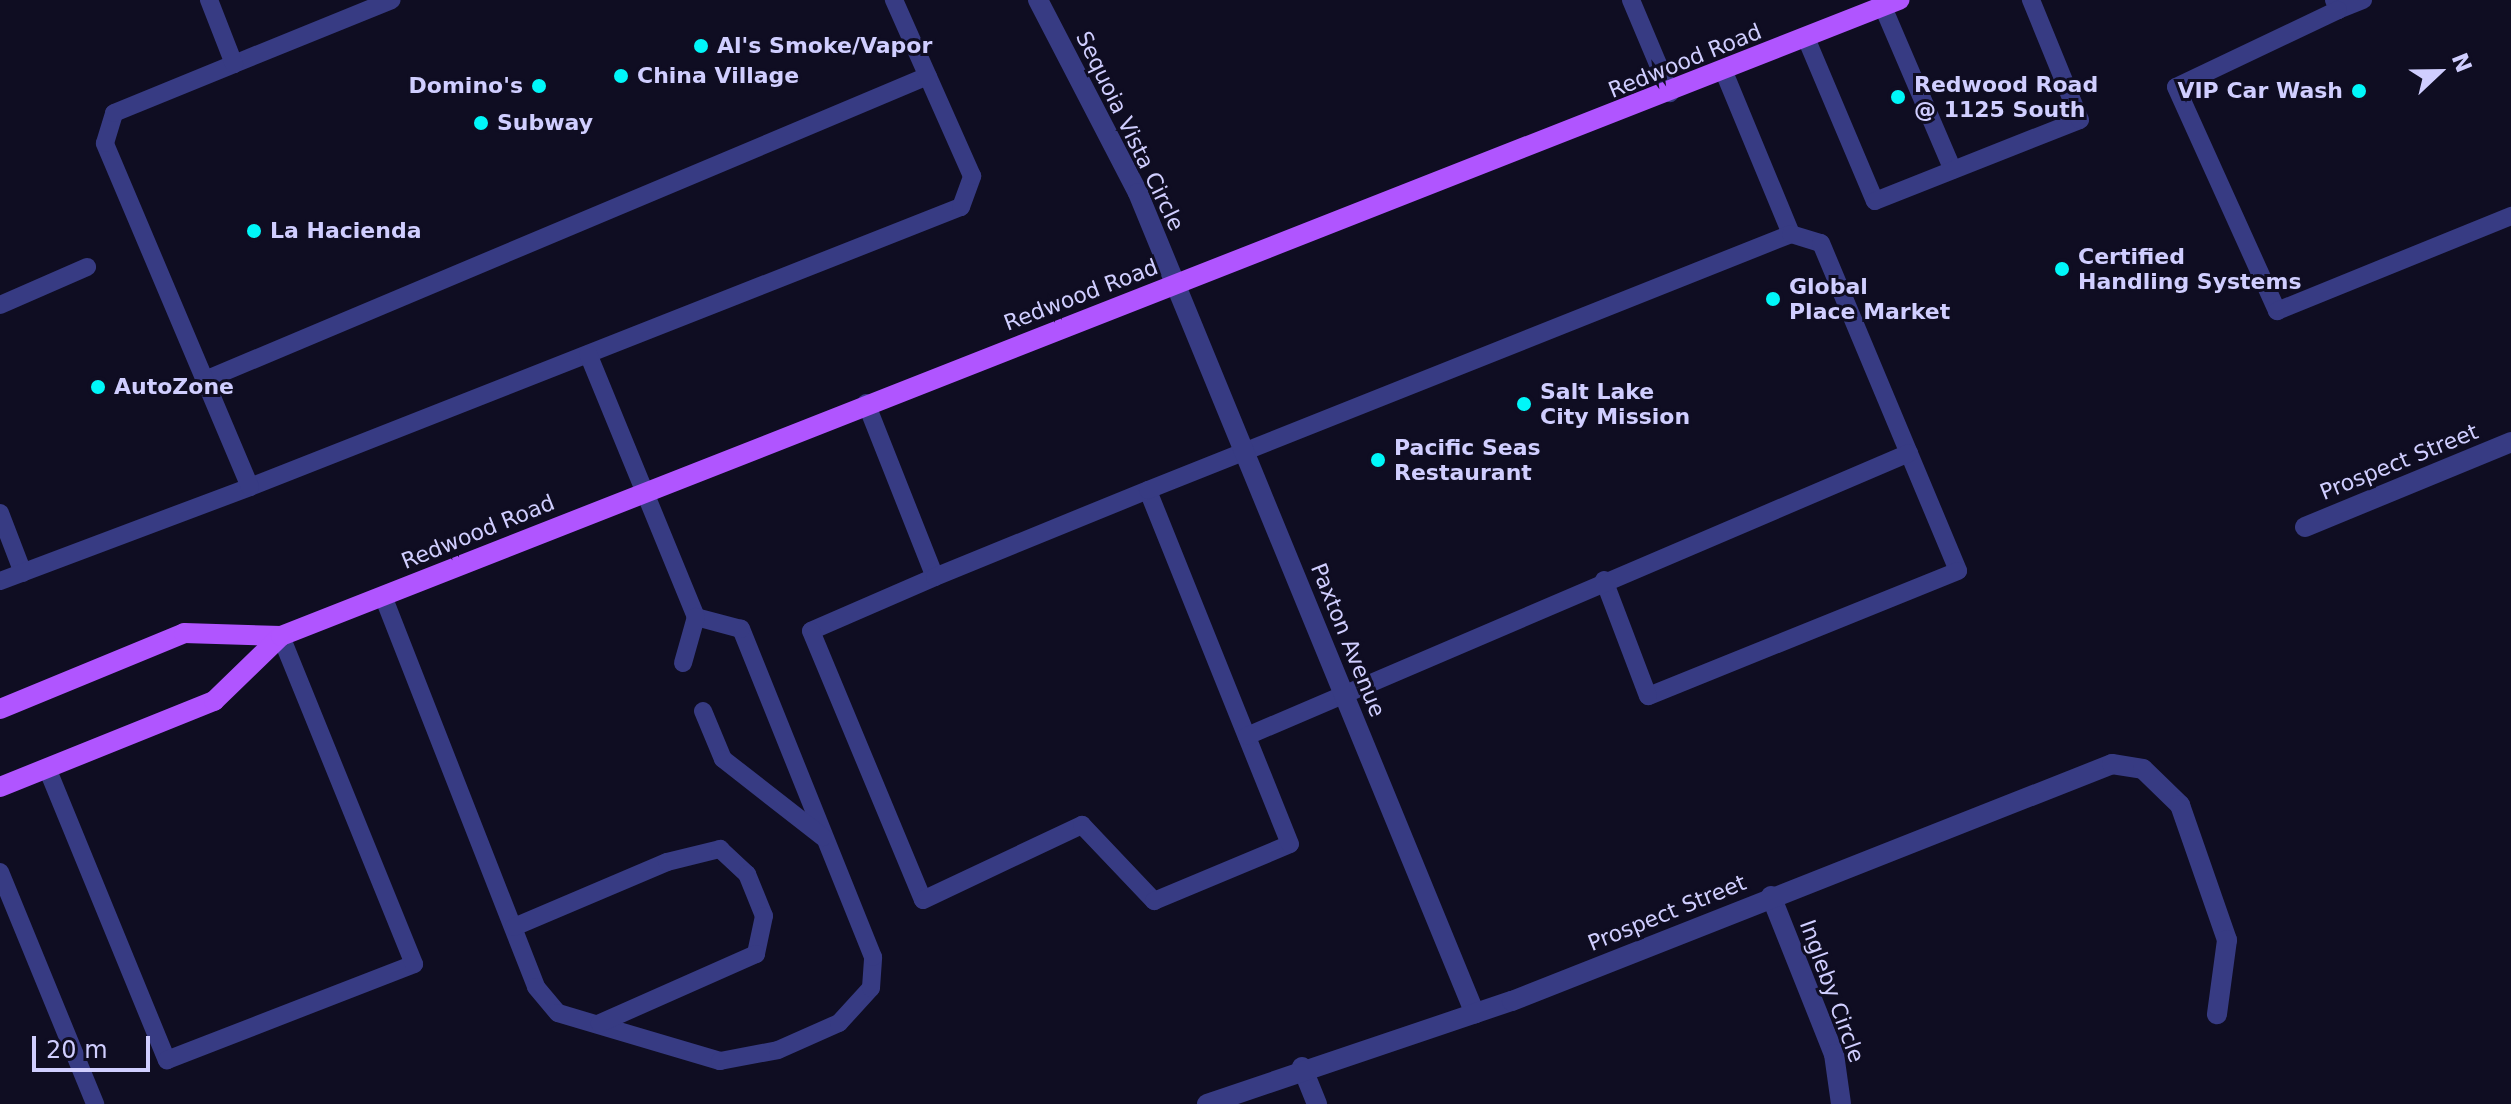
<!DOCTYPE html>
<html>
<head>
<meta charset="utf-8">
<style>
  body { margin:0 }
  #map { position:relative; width:2511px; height:1104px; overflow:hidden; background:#0f0d22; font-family:"DejaVu Sans",sans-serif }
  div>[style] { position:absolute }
  .lane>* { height:18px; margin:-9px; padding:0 9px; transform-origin:9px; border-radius:9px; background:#373b83 }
  .street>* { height:20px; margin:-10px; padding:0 10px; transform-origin:10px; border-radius:10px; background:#373b83 }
  .primary>* { height:20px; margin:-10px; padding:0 10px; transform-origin:10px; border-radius:10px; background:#b055ff }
  .dots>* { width:22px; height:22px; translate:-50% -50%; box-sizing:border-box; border:4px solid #0f0d22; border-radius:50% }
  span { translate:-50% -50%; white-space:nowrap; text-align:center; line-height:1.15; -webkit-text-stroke:6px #0f0d22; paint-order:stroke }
  .poi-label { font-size:22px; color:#d0ceff; font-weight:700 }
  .left { translate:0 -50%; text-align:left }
  .right { translate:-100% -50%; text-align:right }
  .street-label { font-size:22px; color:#d0ceff }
  .north { position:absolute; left:2399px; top:32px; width:80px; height:80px; -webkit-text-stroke:6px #0f0d22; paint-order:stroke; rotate:68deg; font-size:22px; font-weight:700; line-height:32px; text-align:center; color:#d0ceff }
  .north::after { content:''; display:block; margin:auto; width:28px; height:36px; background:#d0ceff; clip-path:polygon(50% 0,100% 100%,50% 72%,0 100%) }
  .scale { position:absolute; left:32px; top:1036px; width:118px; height:36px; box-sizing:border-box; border:4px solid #d0ceff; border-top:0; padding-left:10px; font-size:24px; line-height:28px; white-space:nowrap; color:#d0ceff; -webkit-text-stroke:6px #0f0d22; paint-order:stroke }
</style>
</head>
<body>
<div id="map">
  <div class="lane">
    <div style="left:1631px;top:0;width:101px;rotate:67.2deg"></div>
    <div style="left:2334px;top:0;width:11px;rotate:68deg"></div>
    <div style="left:2338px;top:10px;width:27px;rotate:-22deg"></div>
    <div style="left:1883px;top:7px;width:177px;rotate:66.8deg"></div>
    <div style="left:2338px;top:10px;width:179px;rotate:154.6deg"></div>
    <div style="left:2176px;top:87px;width:246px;rotate:65.7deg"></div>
    <div style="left:2277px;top:311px;width:253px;rotate:-22.1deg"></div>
    <div style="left:1806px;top:38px;width:177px;rotate:67.1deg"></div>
    <div style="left:1875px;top:201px;width:220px;rotate:-21.6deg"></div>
    <div style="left:2080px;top:120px;width:130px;rotate:-112.2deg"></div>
    <div style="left:234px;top:64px;width:170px;rotate:-22.1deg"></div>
    <div style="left:1724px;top:72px;width:175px;rotate:67.5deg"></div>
    <div style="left:0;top:305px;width:95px;rotate:-23.6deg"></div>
    <div style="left:205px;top:380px;width:784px;rotate:-22.81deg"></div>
    <div style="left:866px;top:403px;width:187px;rotate:68.4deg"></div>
    <div style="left:935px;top:577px;width:135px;rotate:156.5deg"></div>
    <div style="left:811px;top:631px;width:291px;rotate:67.4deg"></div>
    <div style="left:923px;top:900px;width:176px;rotate:-25.3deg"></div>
    <div style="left:1082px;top:825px;width:105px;rotate:46.5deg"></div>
    <div style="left:1154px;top:901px;width:147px;rotate:-22.7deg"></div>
    <div style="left:1290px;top:844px;width:381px;rotate:-111.9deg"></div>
    <div style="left:1148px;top:490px;width:230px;rotate:157.8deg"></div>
    <div style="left:250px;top:487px;width:764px;rotate:-21.5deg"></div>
    <div style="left:961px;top:207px;width:33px;rotate:-70deg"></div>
    <div style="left:972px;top:176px;width:193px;rotate:-113.9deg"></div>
    <div style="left:1148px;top:490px;width:692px;rotate:-21.71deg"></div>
    <div style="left:1791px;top:234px;width:31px;rotate:17deg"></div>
    <div style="left:1821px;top:243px;width:355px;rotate:67.3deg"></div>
    <div style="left:1958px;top:571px;width:334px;rotate:158deg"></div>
    <div style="left:1648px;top:696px;width:124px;rotate:-110.8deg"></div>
    <div style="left:0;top:513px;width:64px;rotate:69deg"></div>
    <div style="left:0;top:581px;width:267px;rotate:-20.6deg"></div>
    <div style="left:250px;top:487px;width:373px;rotate:-112.9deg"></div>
    <div style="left:105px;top:143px;width:31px;rotate:-73deg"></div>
    <div style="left:114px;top:113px;width:130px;rotate:-22.2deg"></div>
    <div style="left:234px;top:64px;width:69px;rotate:-111.3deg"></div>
    <div style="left:383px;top:596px;width:420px;rotate:68.6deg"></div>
    <div style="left:536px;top:987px;width:34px;rotate:50deg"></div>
    <div style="left:558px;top:1013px;width:169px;rotate:16.5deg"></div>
    <div style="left:720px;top:1061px;width:59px;rotate:-10.7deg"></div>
    <div style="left:778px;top:1050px;width:67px;rotate:-23.9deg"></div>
    <div style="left:839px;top:1023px;width:47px;rotate:-47.6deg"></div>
    <div style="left:871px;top:988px;width:31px;rotate:-86deg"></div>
    <div style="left:873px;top:957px;width:354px;rotate:-111.9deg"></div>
    <div style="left:741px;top:629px;width:47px;rotate:-165.1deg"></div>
    <div style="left:696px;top:617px;width:284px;rotate:-112.3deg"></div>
    <div style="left:683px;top:663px;width:48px;rotate:-74.2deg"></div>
    <div style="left:703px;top:711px;width:52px;rotate:67.4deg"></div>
    <div style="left:723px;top:759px;width:127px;rotate:38deg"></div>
    <div style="left:1247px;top:736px;width:720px;rotate:-23.15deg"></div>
    <div style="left:47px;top:768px;width:316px;rotate:67.7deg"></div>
    <div style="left:167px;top:1060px;width:265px;rotate:-21.2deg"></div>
    <div style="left:414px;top:964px;width:354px;rotate:-112.1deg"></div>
    <div style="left:0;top:872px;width:251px;rotate:67.7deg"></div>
    <div style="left:514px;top:927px;width:166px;rotate:-23deg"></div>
    <div style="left:667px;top:862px;width:55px;rotate:-13.8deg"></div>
    <div style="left:720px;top:849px;width:37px;rotate:43deg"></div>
    <div style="left:747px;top:874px;width:45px;rotate:68deg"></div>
    <div style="left:764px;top:916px;width:39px;rotate:102deg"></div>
    <div style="left:756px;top:954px;width:171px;rotate:156.1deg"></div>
  </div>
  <div class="street">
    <div style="left:1038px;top:0;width:217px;rotate:62.6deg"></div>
    <div style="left:1138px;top:193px;width:887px;rotate:67.68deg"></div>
    <div style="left:2305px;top:527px;width:223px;rotate:-22.4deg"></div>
    <div style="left:1771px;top:896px;width:170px;rotate:68.3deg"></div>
    <div style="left:1834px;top:1054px;width:50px;rotate:82deg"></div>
    <div style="left:1302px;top:1067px;width:40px;rotate:68deg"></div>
    <div style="left:1207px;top:1104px;width:322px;rotate:-18.7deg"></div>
    <div style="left:1512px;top:1001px;width:645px;rotate:-21.55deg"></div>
    <div style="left:2112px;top:764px;width:31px;rotate:9deg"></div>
    <div style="left:2143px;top:769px;width:52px;rotate:44.2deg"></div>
    <div style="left:2180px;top:805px;width:143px;rotate:70.8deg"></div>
    <div style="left:2227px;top:940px;width:75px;rotate:97.7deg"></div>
  </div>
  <div class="primary">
    <div style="left:0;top:709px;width:199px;rotate:-22.4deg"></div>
    <div style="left:184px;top:633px;width:97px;rotate:1.8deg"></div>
    <div style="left:0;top:787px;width:231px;rotate:-21.9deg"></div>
    <div style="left:214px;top:701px;width:93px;rotate:-44.1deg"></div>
    <div style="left:281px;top:636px;width:1739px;rotate:-21.46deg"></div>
  </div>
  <div class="dots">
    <div style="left:701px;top:46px;background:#00f7f9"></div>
    <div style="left:621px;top:76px;background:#00f7f9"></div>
    <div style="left:539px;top:86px;background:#00f7f9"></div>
    <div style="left:2359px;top:91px;background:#00f7f9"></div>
    <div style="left:1898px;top:97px;background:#00f7f9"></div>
    <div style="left:481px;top:123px;background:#00f7f9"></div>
    <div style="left:254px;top:231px;background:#00f7f9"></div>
    <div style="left:2062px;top:269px;background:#00f7f9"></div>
    <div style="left:1773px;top:299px;background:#00f7f9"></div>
    <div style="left:98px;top:387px;background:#00f7f9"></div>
    <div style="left:1524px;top:404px;background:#00f7f9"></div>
    <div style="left:1378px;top:460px;background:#00f7f9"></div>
  </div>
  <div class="poi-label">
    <span class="left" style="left:717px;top:46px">Al's Smoke/Vapor</span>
    <span class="left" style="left:637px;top:76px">China Village</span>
    <span class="left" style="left:1914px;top:97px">Redwood Road<br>@ 1125 South</span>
    <span class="right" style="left:523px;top:86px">Domino's</span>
    <span class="right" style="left:2343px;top:91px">VIP Car Wash</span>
    <span class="left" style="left:497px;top:123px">Subway</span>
    <span class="left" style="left:270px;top:231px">La Hacienda</span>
    <span class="left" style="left:2078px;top:269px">Certified<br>Handling Systems</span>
    <span class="left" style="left:1789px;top:299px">Global<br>Place Market</span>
    <span class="left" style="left:114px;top:387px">AutoZone</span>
    <span class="left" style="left:1540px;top:404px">Salt Lake<br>City Mission</span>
    <span class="left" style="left:1394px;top:460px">Pacific Seas<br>Restaurant</span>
  </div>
  <div class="street-label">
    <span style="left:1685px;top:61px;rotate:-22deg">Redwood Road</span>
    <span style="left:1130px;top:131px;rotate:64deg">Sequoia Vista Circle</span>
    <span style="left:1081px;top:295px;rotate:-21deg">Redwood Road</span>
    <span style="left:2399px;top:462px;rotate:-22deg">Prospect Street</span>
    <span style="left:478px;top:532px;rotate:-22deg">Redwood Road</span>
    <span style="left:1348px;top:640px;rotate:68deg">Paxton Avenue</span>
    <span style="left:1667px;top:913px;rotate:-22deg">Prospect Street</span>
    <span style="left:1832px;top:991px;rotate:70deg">Ingleby Circle</span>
  </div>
  <div class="north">N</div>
  <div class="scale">20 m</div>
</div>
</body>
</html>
